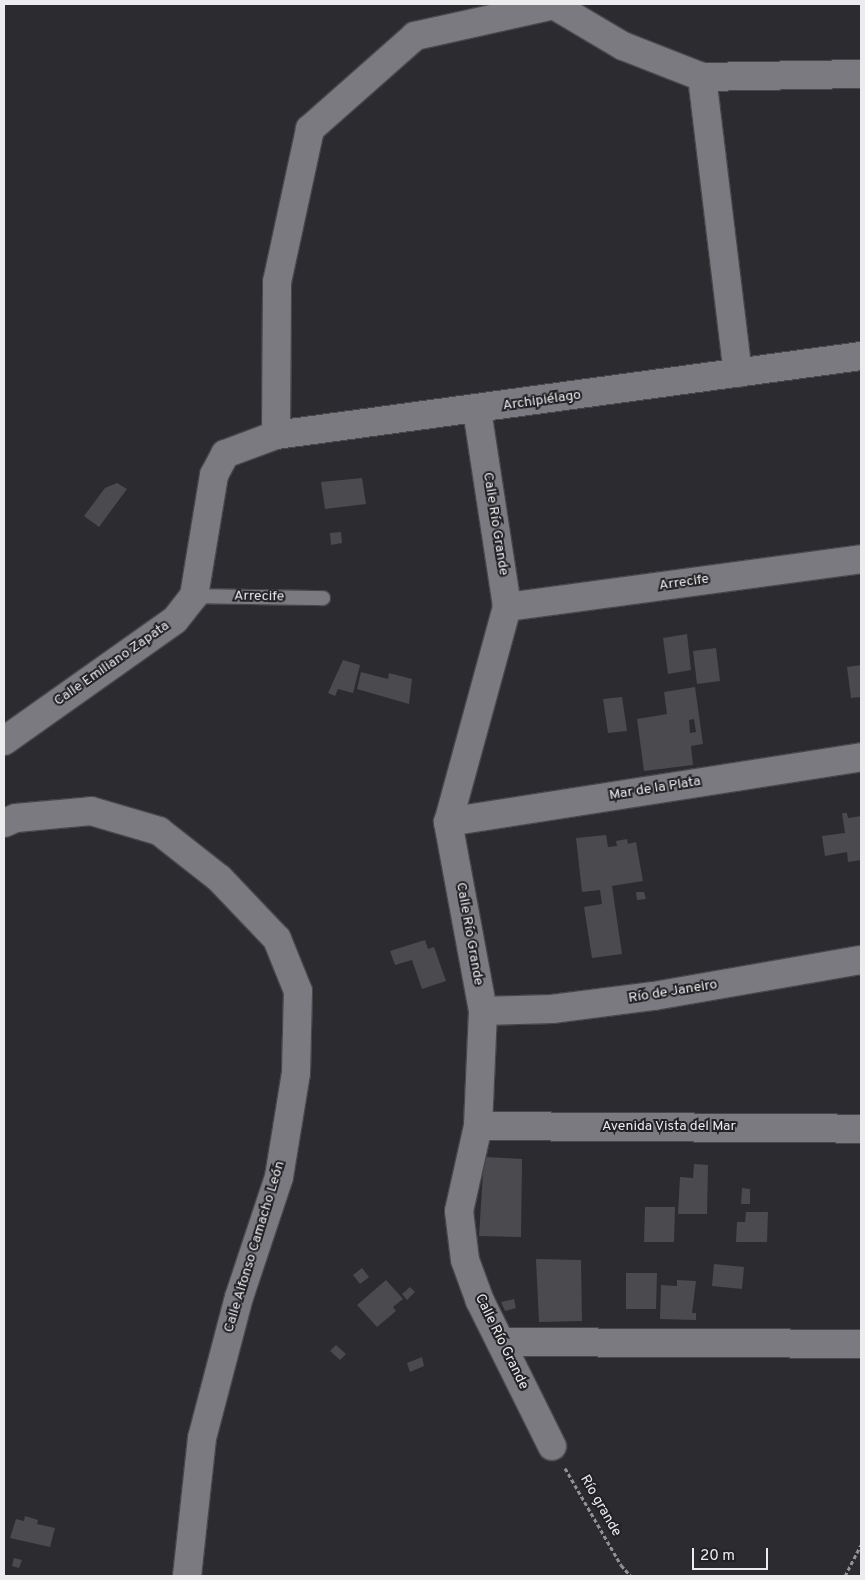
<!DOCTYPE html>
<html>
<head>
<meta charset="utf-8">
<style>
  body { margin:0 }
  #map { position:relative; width:865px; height:1580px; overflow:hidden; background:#2c2b30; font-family:Overpass,sans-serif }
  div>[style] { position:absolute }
  .building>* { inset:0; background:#4a4a4f }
  .path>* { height:3px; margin-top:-1.5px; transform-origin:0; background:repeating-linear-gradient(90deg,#929195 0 4px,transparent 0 6.5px) }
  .roads { filter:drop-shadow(1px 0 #48484b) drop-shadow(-1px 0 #48484b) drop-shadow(0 1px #48484b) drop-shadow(0 -1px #48484b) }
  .service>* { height:14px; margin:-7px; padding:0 7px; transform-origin:7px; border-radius:7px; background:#7b7a80 }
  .minor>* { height:28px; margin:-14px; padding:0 14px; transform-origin:14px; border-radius:14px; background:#7b7a80 }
  .secondary>* { height:28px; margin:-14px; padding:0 14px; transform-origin:14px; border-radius:14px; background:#7b7a80 }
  span { translate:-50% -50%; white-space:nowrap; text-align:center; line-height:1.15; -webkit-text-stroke:4px #222226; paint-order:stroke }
  .street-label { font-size:14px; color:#ecebee }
  .frame { position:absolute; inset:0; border:5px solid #ecebee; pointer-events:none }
  .scale { position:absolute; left:692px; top:1548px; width:76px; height:22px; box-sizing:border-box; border:2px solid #ecebee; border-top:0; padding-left:6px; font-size:15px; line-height:18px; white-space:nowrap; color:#ecebee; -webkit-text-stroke:4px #222226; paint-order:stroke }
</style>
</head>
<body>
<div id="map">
  <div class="building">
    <div style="clip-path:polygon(362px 478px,366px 504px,325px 509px,321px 482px)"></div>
    <div style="clip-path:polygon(117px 483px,127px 489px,99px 527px,84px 516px,105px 488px)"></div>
    <div style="clip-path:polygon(341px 532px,342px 543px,331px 545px,330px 533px)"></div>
    <div style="clip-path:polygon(687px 634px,691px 670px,668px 674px,663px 638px)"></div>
    <div style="clip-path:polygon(716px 648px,720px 681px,697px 684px,693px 651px)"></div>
    <div style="clip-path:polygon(343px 660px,360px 665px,353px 693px,338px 689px,335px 696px,328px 693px)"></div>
    <div style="clip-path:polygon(861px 665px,861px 697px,851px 698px,847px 667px)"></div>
    <div style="clip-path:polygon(361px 672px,388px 679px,389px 673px,412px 679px,409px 704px,357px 689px)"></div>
    <div style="clip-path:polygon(evenodd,695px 687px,703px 744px,691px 746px,693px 765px,644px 771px,637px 719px,667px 714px,664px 692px,695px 687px,694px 719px,696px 732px,690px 733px,689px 720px,694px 719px)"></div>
    <div style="clip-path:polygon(622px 697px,627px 731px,608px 733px,603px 699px)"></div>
    <div style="clip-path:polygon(842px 813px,847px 813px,848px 818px,861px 816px,861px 860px,848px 862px,847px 852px,825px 856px,822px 836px,845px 833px)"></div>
    <div style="clip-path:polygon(606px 835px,608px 847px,617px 846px,616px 841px,627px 839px,628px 844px,636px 842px,643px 881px,612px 886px,622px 954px,592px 958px,584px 907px,602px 904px,600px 890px,582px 892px,576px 838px)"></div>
    <div style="clip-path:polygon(636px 892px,644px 892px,646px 899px,637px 900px)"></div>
    <div style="clip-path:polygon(425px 940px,428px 949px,434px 947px,446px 981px,422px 989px,412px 960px,395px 965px,390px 951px)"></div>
    <div style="clip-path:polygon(484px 1157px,522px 1159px,521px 1237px,479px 1236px)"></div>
    <div style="clip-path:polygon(694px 1164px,708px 1165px,707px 1214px,678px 1214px,680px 1177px,693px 1178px)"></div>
    <div style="clip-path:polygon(742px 1188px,750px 1189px,750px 1204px,741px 1204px)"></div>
    <div style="clip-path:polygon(645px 1207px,675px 1207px,674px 1242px,644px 1242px)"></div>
    <div style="clip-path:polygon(746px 1212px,768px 1212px,767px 1242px,736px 1242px,737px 1222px,745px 1222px)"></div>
    <div style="clip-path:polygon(536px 1259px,581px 1260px,582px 1321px,539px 1322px)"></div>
    <div style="clip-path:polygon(714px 1264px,744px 1267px,742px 1289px,712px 1286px)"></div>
    <div style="clip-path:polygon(362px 1268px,369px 1277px,360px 1284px,353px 1275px)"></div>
    <div style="clip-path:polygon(626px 1273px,657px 1273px,656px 1309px,626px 1309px)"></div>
    <div style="clip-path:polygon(386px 1280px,403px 1299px,393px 1307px,396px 1311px,377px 1327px,357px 1305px)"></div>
    <div style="clip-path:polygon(677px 1280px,696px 1281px,692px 1313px,696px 1313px,696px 1320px,660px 1319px,661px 1285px,677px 1286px)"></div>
    <div style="clip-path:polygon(410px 1287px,415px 1292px,407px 1300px,402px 1294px)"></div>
    <div style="clip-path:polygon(514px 1299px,516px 1308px,505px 1311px,501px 1302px)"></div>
    <div style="clip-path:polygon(336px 1345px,346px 1354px,340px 1360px,330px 1351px)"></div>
    <div style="clip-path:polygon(422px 1357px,424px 1366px,410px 1372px,407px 1363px)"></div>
    <div style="clip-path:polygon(25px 1516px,38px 1520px,37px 1524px,55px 1528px,50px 1547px,10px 1538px,16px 1519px,24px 1521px)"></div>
    <div style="clip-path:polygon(14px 1558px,22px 1560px,19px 1568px,12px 1566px)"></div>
  </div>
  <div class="path">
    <div style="left:565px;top:1468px;width:112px;rotate:60deg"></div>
    <div style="left:621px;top:1565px;width:15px;rotate:48deg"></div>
    <div style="left:845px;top:1576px;width:35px;rotate:-63deg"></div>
  </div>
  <div class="roads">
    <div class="service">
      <div style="left:194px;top:596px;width:129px;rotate:0.9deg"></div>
    </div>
    <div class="minor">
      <div style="left:557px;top:7px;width:77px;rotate:30.6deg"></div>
      <div style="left:623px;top:46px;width:85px;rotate:21.4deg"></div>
      <div style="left:702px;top:77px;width:159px;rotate:-1.1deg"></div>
      <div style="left:702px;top:77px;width:298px;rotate:83.1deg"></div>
      <div style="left:477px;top:410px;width:199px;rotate:81.3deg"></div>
      <div style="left:507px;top:607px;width:223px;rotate:105.3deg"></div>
      <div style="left:448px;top:822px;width:192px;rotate:79.5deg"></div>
      <div style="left:483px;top:1011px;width:115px;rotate:92.5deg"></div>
      <div style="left:478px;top:1126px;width:87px;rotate:102.6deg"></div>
      <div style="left:459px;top:1211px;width:49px;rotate:83deg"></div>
      <div style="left:465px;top:1260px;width:44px;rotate:69.9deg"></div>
      <div style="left:480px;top:1301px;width:162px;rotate:63.6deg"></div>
      <div style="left:276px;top:435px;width:590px;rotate:-7.69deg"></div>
      <div style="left:507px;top:607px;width:357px;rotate:-7.7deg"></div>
      <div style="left:448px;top:822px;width:418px;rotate:-8.9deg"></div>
      <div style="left:4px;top:823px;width:13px;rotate:-23deg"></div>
      <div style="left:16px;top:818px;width:75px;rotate:-5.3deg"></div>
      <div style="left:91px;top:811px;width:71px;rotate:16.4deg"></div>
      <div style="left:159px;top:831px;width:76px;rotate:38.1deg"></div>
      <div style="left:219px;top:878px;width:84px;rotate:46.4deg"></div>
      <div style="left:277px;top:939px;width:56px;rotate:68deg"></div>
      <div style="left:298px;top:991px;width:82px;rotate:91.4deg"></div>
      <div style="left:296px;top:1073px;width:105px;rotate:99.3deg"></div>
      <div style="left:279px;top:1177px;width:126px;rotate:108.4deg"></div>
      <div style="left:239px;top:1297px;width:146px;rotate:104.7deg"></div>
      <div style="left:202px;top:1438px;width:139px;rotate:96.2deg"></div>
      <div style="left:483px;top:1011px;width:69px;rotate:-1.7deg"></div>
      <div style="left:552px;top:1009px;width:103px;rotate:-7.3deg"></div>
      <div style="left:654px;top:996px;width:210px;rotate:-9.9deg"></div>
      <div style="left:478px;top:1126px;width:383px;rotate:0.4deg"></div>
      <div style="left:501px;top:1342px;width:360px;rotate:0.3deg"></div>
    </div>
    <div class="secondary">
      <div style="left:4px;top:741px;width:209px;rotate:-35.3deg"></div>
      <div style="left:175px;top:620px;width:31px;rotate:-52deg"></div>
      <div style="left:194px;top:596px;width:123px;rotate:-80.6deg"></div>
      <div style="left:214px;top:475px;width:24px;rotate:-62deg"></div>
      <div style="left:225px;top:454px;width:54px;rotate:-20.4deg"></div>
      <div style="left:276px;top:435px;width:153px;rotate:-89.6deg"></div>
      <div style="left:277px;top:282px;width:157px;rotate:-77.8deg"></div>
      <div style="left:310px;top:129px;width:140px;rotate:-41.5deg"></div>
      <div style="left:415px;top:36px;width:148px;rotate:-12.5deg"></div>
    </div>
  </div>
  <div class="street-label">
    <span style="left:542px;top:401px;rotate:-8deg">Archipiélago</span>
    <span style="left:495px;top:524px;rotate:81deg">Calle Río Grande</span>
    <span style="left:684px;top:583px;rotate:-8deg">Arrecife</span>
    <span style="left:259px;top:597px;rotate:1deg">Arrecife</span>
    <span style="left:112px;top:664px;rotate:-35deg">Calle Emiliano Zapata</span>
    <span style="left:655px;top:789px;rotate:-9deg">Mar de la Plata</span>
    <span style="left:469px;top:934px;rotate:80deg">Calle Río Grande</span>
    <span style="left:673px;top:992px;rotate:-9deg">Río de Janeiro</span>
    <span style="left:669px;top:1127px">Avenida Vista del Mar</span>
    <span style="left:255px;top:1247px;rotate:-73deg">Calle Alfonso Camacho León</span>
    <span style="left:501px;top:1342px;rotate:64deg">Calle Río Grande</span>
    <span style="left:600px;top:1506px;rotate:60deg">Río grande</span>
  </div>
  <div class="frame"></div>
  <div class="scale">20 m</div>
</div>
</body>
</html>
